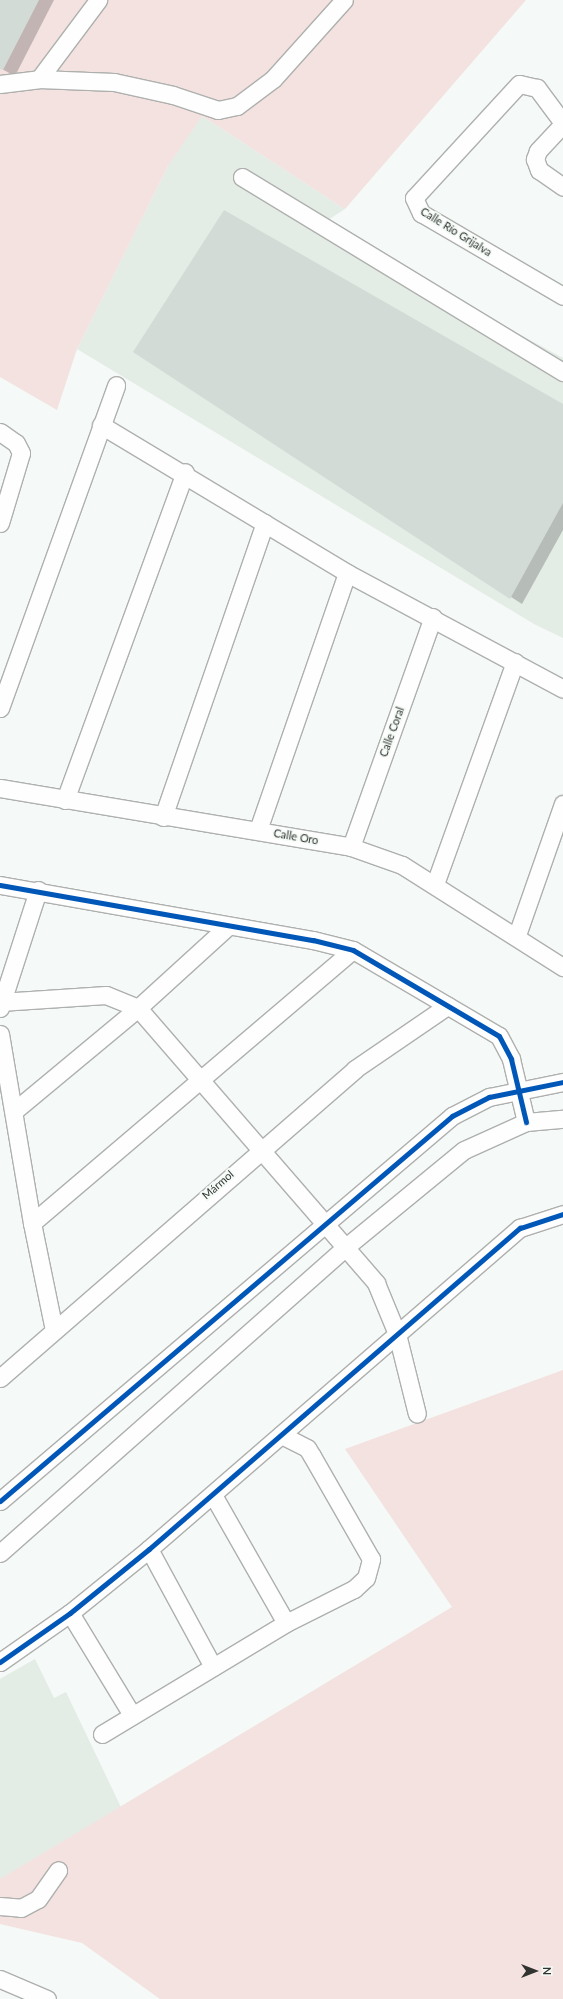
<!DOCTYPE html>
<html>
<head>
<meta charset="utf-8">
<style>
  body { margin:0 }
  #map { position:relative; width:563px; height:1999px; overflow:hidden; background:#f5f9f7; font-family:Lato,sans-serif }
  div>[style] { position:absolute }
  .built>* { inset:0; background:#e4ece6 }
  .green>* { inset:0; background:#f3e2df }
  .shadow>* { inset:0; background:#0003 }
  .building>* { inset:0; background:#d3dbd6 }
  .roads { filter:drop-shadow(1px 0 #aeb0ae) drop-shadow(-1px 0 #aeb0ae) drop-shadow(0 1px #aeb0ae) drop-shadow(0 -1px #aeb0ae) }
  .minor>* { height:17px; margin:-8.5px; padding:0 8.5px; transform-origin:8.5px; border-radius:8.5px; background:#fefefe }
  .cycleway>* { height:5px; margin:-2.5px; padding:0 2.5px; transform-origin:2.5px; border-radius:2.5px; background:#0057b8 }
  span { translate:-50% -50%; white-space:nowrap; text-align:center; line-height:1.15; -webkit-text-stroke:3.5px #f4faf6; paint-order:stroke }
  .street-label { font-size:11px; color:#313331 }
  .north { position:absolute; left:515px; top:1951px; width:40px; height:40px; -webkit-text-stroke:3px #f4faf6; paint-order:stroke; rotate:90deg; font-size:11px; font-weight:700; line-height:16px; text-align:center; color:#313331 }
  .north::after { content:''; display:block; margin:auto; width:14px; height:18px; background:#313331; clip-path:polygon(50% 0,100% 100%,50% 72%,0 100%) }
</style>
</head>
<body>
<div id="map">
  <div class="built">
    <div style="clip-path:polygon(0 0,202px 116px,345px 209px,320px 225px,563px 358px,563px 638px,534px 624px,77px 349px,168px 166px)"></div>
    <div style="clip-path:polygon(35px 1659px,54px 1698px,66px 1692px,160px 1889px,0 1924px,0 1679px)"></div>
  </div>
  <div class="green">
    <div style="clip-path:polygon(0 0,526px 0,345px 209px,202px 116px,168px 166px,77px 349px,57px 410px,0 377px)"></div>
    <div style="clip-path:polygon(563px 1370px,563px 1999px,160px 1999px,82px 1943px,0 1924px,0 1879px,452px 1607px,345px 1449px)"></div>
  </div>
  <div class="shadow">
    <div style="clip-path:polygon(0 0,54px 0,15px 76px,0 68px)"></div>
    <div style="clip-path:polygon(134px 352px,563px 406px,563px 530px,522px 604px)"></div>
  </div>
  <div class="building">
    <div style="clip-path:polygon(0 0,39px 0,3px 70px,0 69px)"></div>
    <div style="clip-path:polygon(224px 210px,563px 404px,563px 503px,510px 599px,133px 352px)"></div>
  </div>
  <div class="roads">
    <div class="minor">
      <div style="left:39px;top:79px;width:99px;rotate:-53.2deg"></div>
      <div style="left:0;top:84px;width:39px;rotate:-7deg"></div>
      <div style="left:39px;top:79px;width:75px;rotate:2.3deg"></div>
      <div style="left:114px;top:82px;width:60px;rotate:12.4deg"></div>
      <div style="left:173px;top:95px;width:47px;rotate:18.4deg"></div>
      <div style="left:218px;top:110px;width:19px;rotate:-12deg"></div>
      <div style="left:237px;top:106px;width:45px;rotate:-36.9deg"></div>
      <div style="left:273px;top:79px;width:106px;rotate:-48.1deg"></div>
      <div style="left:563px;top:123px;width:44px;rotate:-126.6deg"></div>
      <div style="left:537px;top:88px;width:18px;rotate:-167deg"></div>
      <div style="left:519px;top:84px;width:155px;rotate:132.6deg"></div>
      <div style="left:414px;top:198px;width:17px;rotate:65deg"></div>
      <div style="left:421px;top:213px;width:164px;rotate:30.3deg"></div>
      <div style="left:563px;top:124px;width:37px;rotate:133deg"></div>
      <div style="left:538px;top:151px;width:9px;rotate:111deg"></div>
      <div style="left:535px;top:159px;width:12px;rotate:70deg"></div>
      <div style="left:539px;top:170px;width:29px;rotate:35deg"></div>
      <div style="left:242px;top:177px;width:376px;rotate:31.3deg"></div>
      <div style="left:101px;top:425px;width:287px;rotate:31deg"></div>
      <div style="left:347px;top:573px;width:245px;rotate:28.2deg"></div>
      <div style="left:0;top:432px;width:19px;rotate:35deg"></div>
      <div style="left:16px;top:443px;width:11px;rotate:63deg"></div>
      <div style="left:21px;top:453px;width:73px;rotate:106.7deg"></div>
      <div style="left:0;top:708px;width:343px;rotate:-70.2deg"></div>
      <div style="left:0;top:788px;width:356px;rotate:9.5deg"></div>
      <div style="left:351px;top:847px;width:54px;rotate:19.4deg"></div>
      <div style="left:402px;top:865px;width:191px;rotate:32.4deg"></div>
      <div style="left:65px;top:800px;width:349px;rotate:-69.9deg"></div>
      <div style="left:163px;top:817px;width:311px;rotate:-70.9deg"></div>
      <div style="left:258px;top:830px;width:272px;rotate:-70.9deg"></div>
      <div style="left:351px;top:847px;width:244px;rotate:-70.4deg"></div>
      <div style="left:435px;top:884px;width:236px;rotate:-70.2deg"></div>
      <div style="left:0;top:885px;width:318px;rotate:10deg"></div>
      <div style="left:313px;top:940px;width:41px;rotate:14deg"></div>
      <div style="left:353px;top:950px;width:169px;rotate:30.5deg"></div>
      <div style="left:499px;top:1036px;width:26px;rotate:62deg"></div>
      <div style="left:511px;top:1059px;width:65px;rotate:76.6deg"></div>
      <div style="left:517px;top:935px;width:139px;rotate:-70.7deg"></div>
      <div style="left:0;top:1002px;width:106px;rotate:-3.8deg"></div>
      <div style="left:106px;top:995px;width:35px;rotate:22deg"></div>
      <div style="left:138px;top:1008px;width:364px;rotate:49.1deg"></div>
      <div style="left:376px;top:1283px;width:55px;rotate:67.6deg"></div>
      <div style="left:397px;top:1334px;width:82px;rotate:76deg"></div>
      <div style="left:0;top:1008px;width:124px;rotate:-72.1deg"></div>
      <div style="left:0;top:1034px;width:192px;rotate:80.4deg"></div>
      <div style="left:32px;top:1223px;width:109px;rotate:78.4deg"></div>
      <div style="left:14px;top:1111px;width:161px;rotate:-39.7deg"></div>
      <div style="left:138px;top:1008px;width:122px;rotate:-42.3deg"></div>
      <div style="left:32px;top:1223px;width:421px;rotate:-40.4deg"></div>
      <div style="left:0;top:1378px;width:471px;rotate:-41deg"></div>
      <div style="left:355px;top:1069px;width:112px;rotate:-34.4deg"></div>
      <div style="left:213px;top:1495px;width:147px;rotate:60.3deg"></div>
      <div style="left:0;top:1501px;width:594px;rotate:-40.42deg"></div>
      <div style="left:452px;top:1116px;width:42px;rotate:-27.2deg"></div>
      <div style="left:489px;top:1097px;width:76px;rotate:-11.5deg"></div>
      <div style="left:149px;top:1549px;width:134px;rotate:61.5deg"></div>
      <div style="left:0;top:1553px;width:463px;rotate:-41.5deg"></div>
      <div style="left:347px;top:1246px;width:151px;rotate:-39.4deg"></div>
      <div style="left:464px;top:1150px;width:68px;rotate:-24.3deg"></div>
      <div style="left:526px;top:1122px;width:37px;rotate:-5deg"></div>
      <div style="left:70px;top:1613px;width:119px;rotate:58.7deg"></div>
      <div style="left:0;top:1662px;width:85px;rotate:-35deg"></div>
      <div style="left:70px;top:1613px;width:102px;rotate:-39deg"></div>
      <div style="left:149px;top:1549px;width:491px;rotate:-40.9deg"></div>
      <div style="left:520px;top:1228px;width:45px;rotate:-18deg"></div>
      <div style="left:102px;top:1734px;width:215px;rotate:-31.1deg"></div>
      <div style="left:286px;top:1623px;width:76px;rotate:-26.6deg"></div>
      <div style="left:354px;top:1589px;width:16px;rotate:-43deg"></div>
      <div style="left:366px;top:1578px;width:20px;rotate:-75deg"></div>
      <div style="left:371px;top:1559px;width:119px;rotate:-119.8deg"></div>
      <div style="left:312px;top:1456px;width:9px;rotate:-122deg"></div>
      <div style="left:307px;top:1448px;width:29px;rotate:-153deg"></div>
      <div style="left:0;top:1906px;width:21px;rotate:5deg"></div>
      <div style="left:21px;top:1908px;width:19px;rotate:-28deg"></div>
      <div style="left:38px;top:1899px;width:35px;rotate:-55deg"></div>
      <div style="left:0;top:1979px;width:51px;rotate:23.1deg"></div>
    </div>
  </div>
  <div class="cycleway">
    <div style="left:0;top:885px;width:318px;rotate:10deg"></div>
    <div style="left:313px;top:940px;width:41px;rotate:14deg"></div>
    <div style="left:353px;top:950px;width:169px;rotate:30.5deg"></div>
    <div style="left:499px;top:1036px;width:26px;rotate:62deg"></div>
    <div style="left:511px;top:1059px;width:65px;rotate:76.6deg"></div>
    <div style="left:0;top:1501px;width:594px;rotate:-40.42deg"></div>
    <div style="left:452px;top:1116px;width:42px;rotate:-27.2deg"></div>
    <div style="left:489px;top:1097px;width:76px;rotate:-11.5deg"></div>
    <div style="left:0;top:1662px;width:85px;rotate:-35deg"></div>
    <div style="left:70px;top:1613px;width:102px;rotate:-39deg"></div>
    <div style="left:149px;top:1549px;width:491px;rotate:-40.9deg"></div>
    <div style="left:520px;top:1228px;width:45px;rotate:-18deg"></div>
  </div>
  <div class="street-label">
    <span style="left:456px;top:232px;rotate:32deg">Calle Río Grijalva</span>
    <span style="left:392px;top:732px;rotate:-70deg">Calle Coral</span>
    <span style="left:296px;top:837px;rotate:10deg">Calle Oro</span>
    <span style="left:218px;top:1185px;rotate:-41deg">Mármol</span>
  </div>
  <div class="north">N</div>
</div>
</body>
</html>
